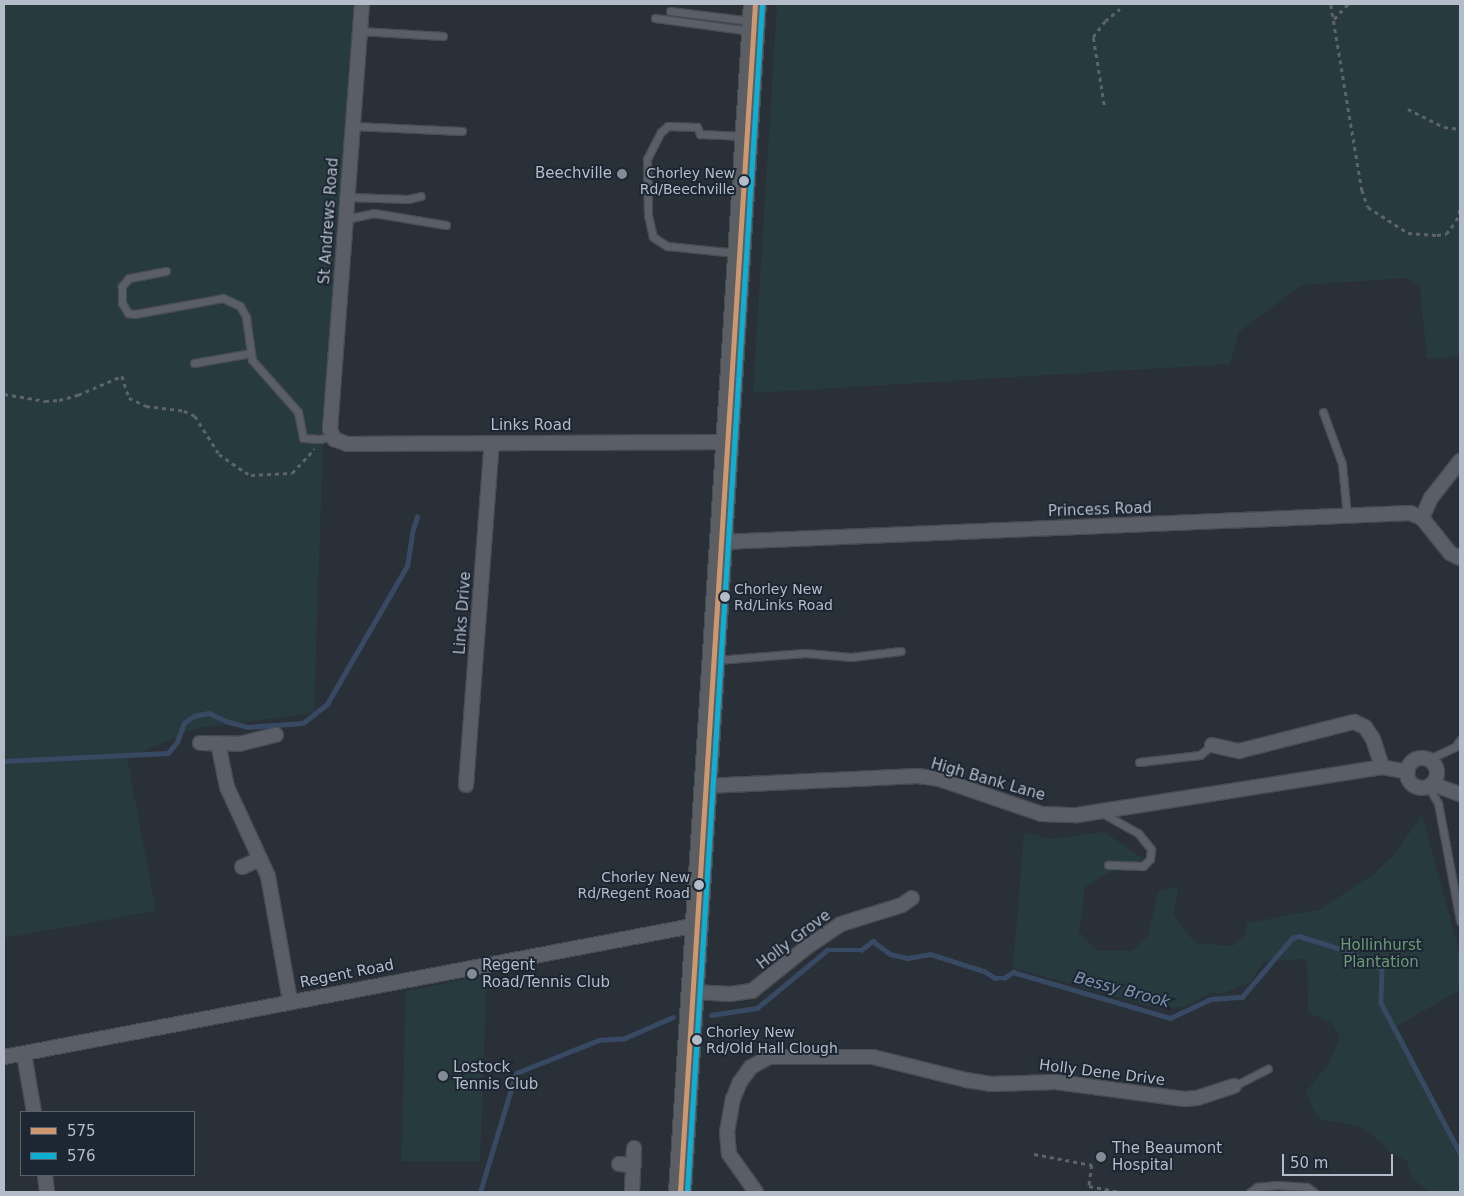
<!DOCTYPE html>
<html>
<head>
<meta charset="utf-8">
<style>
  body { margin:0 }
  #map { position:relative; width:1464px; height:1196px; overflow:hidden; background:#2a3038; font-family:"DejaVu Sans",sans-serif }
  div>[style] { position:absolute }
  .green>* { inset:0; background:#273a3e }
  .stream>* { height:4.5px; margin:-2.25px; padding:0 2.25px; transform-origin:2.25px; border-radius:2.25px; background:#384963 }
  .path>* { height:2.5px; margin-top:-1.25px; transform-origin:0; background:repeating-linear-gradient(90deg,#5d636a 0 4px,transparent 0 8px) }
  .roads { filter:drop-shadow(1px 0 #484c53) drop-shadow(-1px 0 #484c53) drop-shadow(0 1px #484c53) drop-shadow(0 -1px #484c53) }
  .service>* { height:7px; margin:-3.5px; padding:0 3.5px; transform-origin:3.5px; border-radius:3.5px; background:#5a5e66 }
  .minor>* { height:14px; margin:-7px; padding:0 7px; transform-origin:7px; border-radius:7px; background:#5a5e66 }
  .minor>.ring { margin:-7px; padding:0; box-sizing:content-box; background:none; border:14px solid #5a5e66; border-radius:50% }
  .trunk>* { height:22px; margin:-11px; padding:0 11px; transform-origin:11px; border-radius:11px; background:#5b5f64 }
  .bus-1>* { height:5px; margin:-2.5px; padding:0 2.5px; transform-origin:2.5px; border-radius:2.5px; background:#cd976f }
  .bus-2>* { height:5px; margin:-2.5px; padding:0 2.5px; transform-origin:2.5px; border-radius:2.5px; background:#0dafd3 }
  .dots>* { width:14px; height:14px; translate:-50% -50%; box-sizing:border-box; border:2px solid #1d2633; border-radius:50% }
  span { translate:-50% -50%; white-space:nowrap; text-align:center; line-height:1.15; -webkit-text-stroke:4px #1d2633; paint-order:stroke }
  .bus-label { font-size:14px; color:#b4bcc9 }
  .right { translate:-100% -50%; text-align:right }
  .left { translate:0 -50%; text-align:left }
  .poi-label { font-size:15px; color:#b4bcc9 }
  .street-label { font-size:15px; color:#b4bcc9 }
  .park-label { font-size:15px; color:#6b9a76 }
  .water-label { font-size:16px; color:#7c92b1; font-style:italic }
  .frame { position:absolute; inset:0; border:5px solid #b4bcc9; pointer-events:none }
  .legend { position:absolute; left:20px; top:1111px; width:175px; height:65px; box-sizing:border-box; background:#1d2633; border:1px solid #59626f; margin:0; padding:6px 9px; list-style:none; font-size:15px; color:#b4bcc9 }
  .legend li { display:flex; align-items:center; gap:10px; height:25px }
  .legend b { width:25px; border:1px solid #59626f }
  .scale { position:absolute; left:1282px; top:1154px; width:111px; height:22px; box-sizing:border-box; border:2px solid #b4bcc9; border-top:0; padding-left:6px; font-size:15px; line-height:18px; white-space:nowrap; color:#b4bcc9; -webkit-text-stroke:4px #1d2633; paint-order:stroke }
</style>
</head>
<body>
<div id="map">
  <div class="green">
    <div style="clip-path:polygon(4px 4px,354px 4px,323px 442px,314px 713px,197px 728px,127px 758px,156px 911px,4px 938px)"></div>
    <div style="clip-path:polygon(777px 4px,1460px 4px,1460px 356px,1427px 359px,1420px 287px,1408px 278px,1302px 285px,1239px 332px,1230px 364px,753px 393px)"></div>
    <div style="clip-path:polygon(1422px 815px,1460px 954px,1460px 990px,1397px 1026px,1460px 1149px,1460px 1192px,1429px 1192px,1413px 1179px,1407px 1161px,1389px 1151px,1380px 1141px,1359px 1126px,1322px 1120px,1313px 1110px,1306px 1092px,1330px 1062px,1340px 1036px,1331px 1022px,1308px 1013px,1307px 962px,1304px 959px,1263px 962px,1250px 983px,1223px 993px,1210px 993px,1184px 1007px,1157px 1008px,1013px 968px,1024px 832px,1051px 839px,1104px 832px,1144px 859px,1106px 874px,1085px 887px,1079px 932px,1096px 950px,1132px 951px,1148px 936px,1158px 891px,1178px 886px,1174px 915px,1195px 943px,1233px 946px,1246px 934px,1247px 923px,1319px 910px,1375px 873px,1394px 855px)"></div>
    <div style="clip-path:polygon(487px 975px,480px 1161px,401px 1161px,406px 991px)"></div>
  </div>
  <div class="stream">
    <div style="left:4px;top:761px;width:164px;rotate:-2.8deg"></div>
    <div style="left:168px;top:753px;width:14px;rotate:-51deg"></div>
    <div style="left:177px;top:742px;width:20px;rotate:-70deg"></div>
    <div style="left:184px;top:723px;width:12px;rotate:-35deg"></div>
    <div style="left:194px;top:716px;width:15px;rotate:-11deg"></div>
    <div style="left:209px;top:713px;width:19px;rotate:25deg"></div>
    <div style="left:226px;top:721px;width:23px;rotate:15deg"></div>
    <div style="left:248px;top:727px;width:55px;rotate:-4.2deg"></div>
    <div style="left:303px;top:723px;width:31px;rotate:-38deg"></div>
    <div style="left:327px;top:704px;width:160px;rotate:-59.9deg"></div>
    <div style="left:407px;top:566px;width:33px;rotate:-81deg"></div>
    <div style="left:412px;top:533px;width:17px;rotate:-73deg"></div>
    <div style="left:711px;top:1015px;width:47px;rotate:-8.7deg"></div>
    <div style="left:757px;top:1008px;width:91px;rotate:-39.6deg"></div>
    <div style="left:827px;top:950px;width:34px"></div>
    <div style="left:861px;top:950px;width:15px;rotate:-37deg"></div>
    <div style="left:873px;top:941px;width:21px;rotate:37deg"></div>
    <div style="left:890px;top:954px;width:18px;rotate:13deg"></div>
    <div style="left:908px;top:958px;width:22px;rotate:-10deg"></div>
    <div style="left:930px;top:954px;width:57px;rotate:17.5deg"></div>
    <div style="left:984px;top:971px;width:13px;rotate:32deg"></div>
    <div style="left:995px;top:978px;width:9px"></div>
    <div style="left:1004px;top:978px;width:11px;rotate:-34deg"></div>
    <div style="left:1013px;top:972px;width:164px;rotate:16.3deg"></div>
    <div style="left:1170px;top:1018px;width:45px;rotate:-24.9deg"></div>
    <div style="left:1211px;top:999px;width:31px;rotate:-4deg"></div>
    <div style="left:1242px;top:997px;width:77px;rotate:-49.7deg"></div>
    <div style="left:1292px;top:938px;width:7px;rotate:-16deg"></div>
    <div style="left:1299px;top:936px;width:47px;rotate:17.3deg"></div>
    <div style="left:1344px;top:950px;width:42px;rotate:26.6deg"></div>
    <div style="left:1382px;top:969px;width:34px;rotate:92deg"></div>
    <div style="left:1381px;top:1003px;width:170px;rotate:62.2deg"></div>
    <div style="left:480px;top:1192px;width:124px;rotate:-73.2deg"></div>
    <div style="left:516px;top:1073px;width:89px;rotate:-21.7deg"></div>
    <div style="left:599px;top:1040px;width:26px;rotate:-4deg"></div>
    <div style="left:625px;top:1038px;width:52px;rotate:-23.6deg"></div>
  </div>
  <div class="path">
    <div style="left:1331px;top:5px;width:188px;rotate:80.5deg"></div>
    <div style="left:1362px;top:190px;width:18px;rotate:71deg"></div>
    <div style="left:1368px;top:207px;width:48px;rotate:33deg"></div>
    <div style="left:1408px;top:233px;width:29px;rotate:4deg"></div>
    <div style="left:1437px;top:235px;width:9px;rotate:-6deg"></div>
    <div style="left:1446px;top:234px;width:16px;rotate:-52deg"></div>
    <div style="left:1456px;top:221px;width:13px;rotate:-72deg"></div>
    <div style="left:1334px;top:19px;width:21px;rotate:-47deg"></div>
    <div style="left:1104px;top:105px;width:69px;rotate:-99.2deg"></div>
    <div style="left:1093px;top:37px;width:20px;rotate:-53deg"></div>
    <div style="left:1105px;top:21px;width:19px;rotate:-39deg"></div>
    <div style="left:1408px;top:109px;width:40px;rotate:26.6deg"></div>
    <div style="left:1444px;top:127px;width:16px;rotate:7deg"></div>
    <div style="left:4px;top:394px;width:42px;rotate:9.7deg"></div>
    <div style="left:45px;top:401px;width:14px;rotate:-4deg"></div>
    <div style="left:59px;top:400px;width:20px;rotate:-15deg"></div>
    <div style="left:78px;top:395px;width:48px;rotate:-23.4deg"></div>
    <div style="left:122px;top:376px;width:23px;rotate:72deg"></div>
    <div style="left:129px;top:398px;width:19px;rotate:25deg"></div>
    <div style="left:146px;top:406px;width:38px;rotate:7deg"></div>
    <div style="left:184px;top:411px;width:12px;rotate:24deg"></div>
    <div style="left:195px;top:416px;width:45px;rotate:57.7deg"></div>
    <div style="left:219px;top:454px;width:32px;rotate:35deg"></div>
    <div style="left:245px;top:472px;width:7px;rotate:27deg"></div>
    <div style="left:251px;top:475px;width:41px;rotate:-2.8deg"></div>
    <div style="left:292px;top:473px;width:33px;rotate:-47deg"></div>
    <div style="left:1034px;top:1154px;width:59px;rotate:10.7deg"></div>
    <div style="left:1092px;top:1165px;width:21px;rotate:98deg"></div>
    <div style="left:1089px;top:1186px;width:31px;rotate:11deg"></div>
  </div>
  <div class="roads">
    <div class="service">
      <div style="left:670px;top:11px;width:82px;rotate:7deg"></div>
      <div style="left:655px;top:18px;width:97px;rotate:7.7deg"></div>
      <div style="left:360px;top:31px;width:83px;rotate:3.4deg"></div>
      <div style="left:353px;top:126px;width:109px;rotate:2.6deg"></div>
      <div style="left:347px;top:197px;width:61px;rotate:1.9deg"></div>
      <div style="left:408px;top:199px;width:13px;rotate:-13deg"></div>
      <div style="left:346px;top:219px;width:29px;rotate:-12deg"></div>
      <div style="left:374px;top:213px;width:73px;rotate:9.5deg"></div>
      <div style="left:736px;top:253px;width:69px;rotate:-174.2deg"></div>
      <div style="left:667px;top:246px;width:17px;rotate:-147deg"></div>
      <div style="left:653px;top:237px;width:22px;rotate:-103deg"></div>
      <div style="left:648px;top:216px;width:57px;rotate:-91deg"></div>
      <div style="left:647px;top:159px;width:30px;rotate:-63deg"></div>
      <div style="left:661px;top:132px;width:9px;rotate:-41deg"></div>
      <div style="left:668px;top:126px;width:29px;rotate:2deg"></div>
      <div style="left:697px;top:127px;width:8px;rotate:67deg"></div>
      <div style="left:700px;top:134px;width:44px;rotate:2.6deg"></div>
      <div style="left:166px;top:271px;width:38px;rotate:169deg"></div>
      <div style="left:129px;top:278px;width:11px;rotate:131deg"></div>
      <div style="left:122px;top:286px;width:17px;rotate:90deg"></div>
      <div style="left:122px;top:303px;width:12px;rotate:59deg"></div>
      <div style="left:128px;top:313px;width:7px;rotate:8deg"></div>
      <div style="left:135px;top:314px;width:89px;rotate:-10.3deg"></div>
      <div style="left:223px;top:298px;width:19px;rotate:25deg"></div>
      <div style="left:240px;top:306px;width:13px;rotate:61deg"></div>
      <div style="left:246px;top:317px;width:43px;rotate:82.1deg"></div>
      <div style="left:252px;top:360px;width:69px;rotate:48.5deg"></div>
      <div style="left:298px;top:412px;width:26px;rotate:79deg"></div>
      <div style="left:303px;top:438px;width:17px;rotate:3deg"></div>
      <div style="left:320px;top:439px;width:13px;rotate:-13deg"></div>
      <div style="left:194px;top:363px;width:58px;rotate:-10deg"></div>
      <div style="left:1323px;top:412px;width:55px;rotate:69.9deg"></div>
      <div style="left:1342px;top:464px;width:52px;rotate:84.5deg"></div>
      <div style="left:717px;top:660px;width:88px;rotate:-4.5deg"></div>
      <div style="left:805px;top:653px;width:46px;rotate:5deg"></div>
      <div style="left:851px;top:657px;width:50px;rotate:-6.8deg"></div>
      <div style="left:1429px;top:759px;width:29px;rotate:-25deg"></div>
      <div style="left:1455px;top:747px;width:9px;rotate:-54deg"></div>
      <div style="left:1139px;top:762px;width:61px;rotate:-6.5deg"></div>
      <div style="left:1200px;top:755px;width:16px;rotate:-40deg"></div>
      <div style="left:1428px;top:786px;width:20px;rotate:60deg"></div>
      <div style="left:1438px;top:803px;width:120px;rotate:79.4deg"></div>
      <div style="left:1102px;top:813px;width:41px;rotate:29.1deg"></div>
      <div style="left:1138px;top:833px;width:21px;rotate:51deg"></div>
      <div style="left:1151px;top:849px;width:10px;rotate:96deg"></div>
      <div style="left:1150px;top:859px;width:10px;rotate:135deg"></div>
      <div style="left:1143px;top:866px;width:35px;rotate:-178deg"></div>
      <div style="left:1234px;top:1086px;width:38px;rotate:-27deg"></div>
      <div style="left:1250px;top:1192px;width:9px;rotate:-36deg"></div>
      <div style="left:1257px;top:1187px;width:20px;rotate:-6deg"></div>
      <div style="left:1277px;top:1185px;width:30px;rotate:4deg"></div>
      <div style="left:1307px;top:1187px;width:9px;rotate:36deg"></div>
    </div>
    <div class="minor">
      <div style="left:362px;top:4px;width:426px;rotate:94.3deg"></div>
      <div style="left:330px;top:429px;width:11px;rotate:68deg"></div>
      <div style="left:334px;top:439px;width:14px;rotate:21deg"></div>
      <div style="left:347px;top:444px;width:381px;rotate:-0.3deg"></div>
      <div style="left:1422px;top:518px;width:22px;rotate:-66deg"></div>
      <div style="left:1431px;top:498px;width:47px;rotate:-51.9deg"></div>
      <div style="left:722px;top:542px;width:689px;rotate:-2.41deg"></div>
      <div style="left:1410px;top:513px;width:13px;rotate:23deg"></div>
      <div style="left:1422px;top:518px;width:45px;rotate:51.3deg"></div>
      <div style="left:1450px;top:553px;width:11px;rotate:27deg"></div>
      <div style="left:200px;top:743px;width:39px;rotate:1deg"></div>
      <div style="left:239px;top:744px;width:38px;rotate:-14deg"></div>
      <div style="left:218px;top:743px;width:45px;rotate:78.4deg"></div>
      <div style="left:227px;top:787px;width:98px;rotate:65.3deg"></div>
      <div style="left:268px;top:876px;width:127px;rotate:80deg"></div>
      <div style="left:1212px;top:745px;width:28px;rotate:13deg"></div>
      <div style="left:1239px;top:751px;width:119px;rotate:-14.2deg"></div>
      <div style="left:1354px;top:722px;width:12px;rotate:24deg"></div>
      <div style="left:1365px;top:727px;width:14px;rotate:56deg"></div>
      <div style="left:1373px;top:739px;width:29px;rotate:72deg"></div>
      <div class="ring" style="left:1407px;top:758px;width:16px;height:16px"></div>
      <div style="left:1432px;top:784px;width:30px;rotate:20deg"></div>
      <div style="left:466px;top:785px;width:343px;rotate:-85.7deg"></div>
      <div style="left:706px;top:786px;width:212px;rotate:-2.7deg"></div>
      <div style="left:918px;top:776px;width:21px;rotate:8deg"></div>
      <div style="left:939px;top:779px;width:108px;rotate:18.9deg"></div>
      <div style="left:1041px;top:814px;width:36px;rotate:2deg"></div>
      <div style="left:1077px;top:815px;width:309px;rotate:-8.9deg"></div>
      <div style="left:1382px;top:767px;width:26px;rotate:11deg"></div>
      <div style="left:242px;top:867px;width:20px;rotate:-24deg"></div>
      <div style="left:693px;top:992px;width:37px;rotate:3deg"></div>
      <div style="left:730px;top:994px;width:22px;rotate:-8deg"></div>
      <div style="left:752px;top:991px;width:70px;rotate:-38.7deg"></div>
      <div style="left:807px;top:947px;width:41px;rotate:-34.1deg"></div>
      <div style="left:841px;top:924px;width:64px;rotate:-17.3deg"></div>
      <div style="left:902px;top:905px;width:12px;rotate:-35deg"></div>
      <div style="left:24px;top:1054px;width:59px;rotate:80.2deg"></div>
      <div style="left:4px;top:1057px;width:705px;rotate:-10.78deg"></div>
      <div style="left:619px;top:1164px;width:15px;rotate:4deg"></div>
      <div style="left:45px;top:1175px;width:17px;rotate:83deg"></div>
      <div style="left:632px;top:1192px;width:44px;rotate:-87.4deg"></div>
      <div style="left:756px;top:1192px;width:47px;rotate:-125.4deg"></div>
      <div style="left:729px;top:1154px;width:22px;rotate:-95deg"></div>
      <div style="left:727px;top:1132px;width:34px;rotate:-80deg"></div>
      <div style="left:733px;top:1099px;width:18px;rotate:-68deg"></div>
      <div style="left:740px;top:1082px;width:19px;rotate:-54deg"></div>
      <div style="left:751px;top:1067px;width:21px;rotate:-29deg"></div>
      <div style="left:769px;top:1057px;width:104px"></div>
      <div style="left:873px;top:1057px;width:96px;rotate:13.9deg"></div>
      <div style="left:966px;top:1080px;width:25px;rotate:9deg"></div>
      <div style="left:991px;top:1084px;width:65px;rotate:-1.8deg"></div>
      <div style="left:1056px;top:1082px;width:129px;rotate:7.6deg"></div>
      <div style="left:1184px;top:1099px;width:13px;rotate:-4deg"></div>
      <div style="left:1197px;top:1098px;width:39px;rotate:-18deg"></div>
    </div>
    <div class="trunk">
      <div style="left:680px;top:1192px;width:1190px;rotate:-86.39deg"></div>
    </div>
  </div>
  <div class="bus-1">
    <div style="left:680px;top:1192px;width:1190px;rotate:-86.39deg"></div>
  </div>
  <div class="bus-2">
    <div style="left:687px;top:1192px;width:1190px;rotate:-86.39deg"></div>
  </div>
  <div class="dots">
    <div style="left:622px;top:174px;background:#848b96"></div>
    <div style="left:744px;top:181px;background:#b4bcc9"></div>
    <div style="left:725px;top:597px;background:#b4bcc9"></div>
    <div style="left:699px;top:885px;background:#b4bcc9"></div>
    <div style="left:472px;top:974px;background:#848b96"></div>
    <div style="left:697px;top:1040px;background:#b4bcc9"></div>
    <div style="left:443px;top:1076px;background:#848b96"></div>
    <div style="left:1101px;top:1157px;background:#848b96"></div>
  </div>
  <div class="bus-label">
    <span class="right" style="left:735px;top:181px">Chorley New<br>Rd/Beechville</span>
    <span class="left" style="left:734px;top:597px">Chorley New<br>Rd/Links Road</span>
    <span class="right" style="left:690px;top:885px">Chorley New<br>Rd/Regent Road</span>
    <span class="left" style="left:706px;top:1040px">Chorley New<br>Rd/Old Hall Clough</span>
  </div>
  <div class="poi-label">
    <span class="right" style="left:612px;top:174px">Beechville</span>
    <span class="left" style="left:482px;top:974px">Regent<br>Road/Tennis Club</span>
    <span class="left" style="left:453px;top:1076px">Lostock<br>Tennis Club</span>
    <span class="left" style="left:1112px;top:1157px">The Beaumont<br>Hospital</span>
  </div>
  <div class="street-label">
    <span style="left:329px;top:221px;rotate:-86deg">St Andrews Road</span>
    <span style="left:531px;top:426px">Links Road</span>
    <span style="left:1100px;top:510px;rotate:-2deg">Princess Road</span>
    <span style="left:463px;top:613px;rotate:-86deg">Links Drive</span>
    <span style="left:988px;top:780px;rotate:16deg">High Bank Lane</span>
    <span style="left:794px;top:940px;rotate:-37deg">Holly Grove</span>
    <span style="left:347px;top:974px;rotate:-11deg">Regent Road</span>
    <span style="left:1102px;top:1073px;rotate:7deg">Holly Dene Drive</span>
  </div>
  <div class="park-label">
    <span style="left:1381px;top:954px">Hollinhurst<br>Plantation</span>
  </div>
  <div class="water-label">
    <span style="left:1122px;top:990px;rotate:15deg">Bessy Brook</span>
  </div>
  <div class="frame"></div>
  <ul class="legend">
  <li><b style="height:6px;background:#cd976f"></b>575</li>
  <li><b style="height:6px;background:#0dafd3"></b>576</li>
  </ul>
  <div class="scale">50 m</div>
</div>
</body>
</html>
